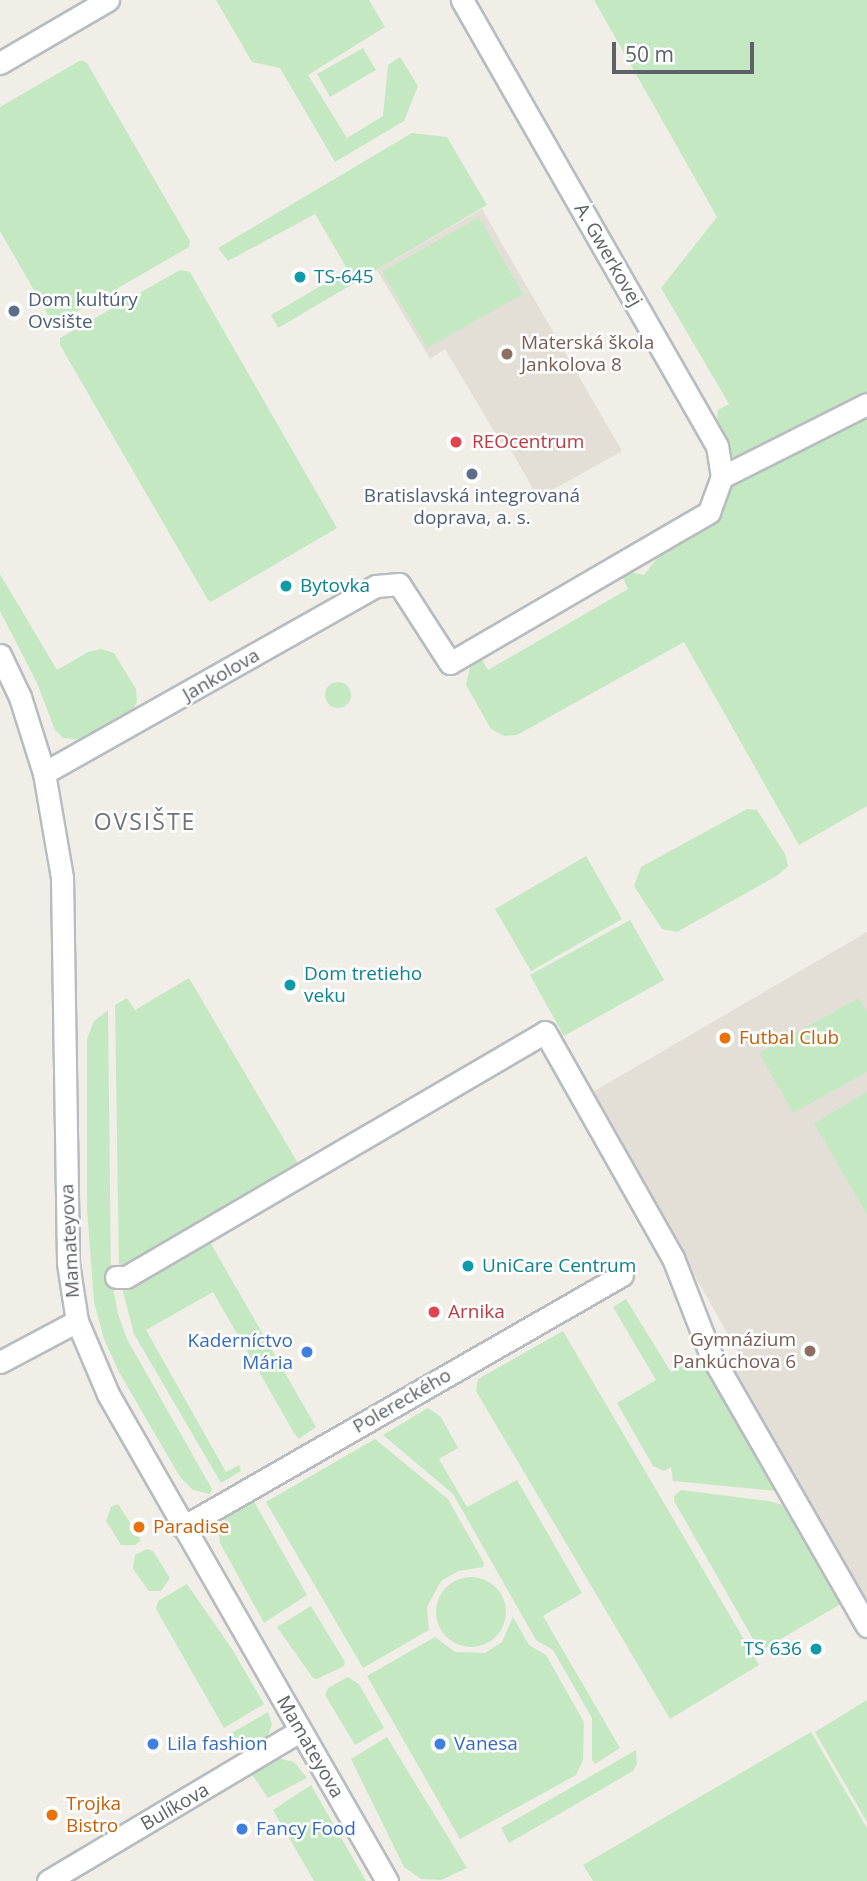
<!DOCTYPE html>
<html>
<head>
<meta charset="utf-8">
<style>
  body { margin:0 }
  #map { position:relative; width:867px; height:1881px; overflow:hidden; background:#f0eee6; font-family:"Open Sans",sans-serif }
  div>[style] { position:absolute }
  .education>* { inset:0; background:#e3dfd7 }
  .green>* { inset:0; background:#c4e9c2 }
  .round { border-radius:50% }
  .roads { filter:drop-shadow(2px 0 #b8bcc0) drop-shadow(-2px 0 #b8bcc0) drop-shadow(0 2px #b8bcc0) drop-shadow(0 -2px #b8bcc0) }
  .minor>* { height:21px; margin:-10.5px; padding:0 10.5px; transform-origin:10.5px; border-radius:10.5px; background:#fff }
  .dots>* { width:19px; height:19px; translate:-50% -50%; box-sizing:border-box; border:4px solid #fff; border-radius:50% }
  span { translate:-50% -50%; white-space:nowrap; text-align:center; line-height:1.15; -webkit-text-stroke:5px #fff; paint-order:stroke }
  .street-label { font-size:19px; color:#5d6267 }
  .culture-label { font-size:19px; color:#0d838f }
  .left { translate:0 -50%; text-align:left }
  .right { translate:-100% -50%; text-align:right }
  .service-label { font-size:19px; color:#4e5e75 }
  .education-label { font-size:19px; color:#785e54 }
  .health-label { font-size:19px; color:#be3a42 }
  .food-label { font-size:19px; color:#c56008 }
  .shop-label { font-size:19px; color:#366cbe }
  .quarter-label { font-size:23px; color:#6e7479; letter-spacing:2px }
  .scale { position:absolute; left:612px; top:42px; width:142px; height:32px; box-sizing:border-box; border:4px solid #5d6267; border-top:0; padding-left:9px; font-size:21px; line-height:24px; white-space:nowrap; color:#5d6267; -webkit-text-stroke:5px #fff; paint-order:stroke }
</style>
</head>
<body>
<div id="map">
  <div class="education">
    <div style="clip-path:polygon(482px 209px,622px 451px,538px 498px,506px 441px,501px 443px,445px 349px,430px 359px,377px 270px)"></div>
    <div style="clip-path:polygon(867px 932px,867px 1611px,728px 1375px,742px 1359px,591px 1093px)"></div>
  </div>
  <div class="green">
    <div style="clip-path:polygon(216px 0,369px 0,385px 27px,308px 75px,347px 138px,383px 116px,388px 65px,400px 57px,418px 86px,404px 121px,335px 162px,280px 68px,252px 62px)"></div>
    <div style="clip-path:polygon(594px 0,867px 0,867px 806px,799px 845px,684px 642px,517px 735px,504px 736px,491px 729px,466px 685px,471px 663px,481px 658px,488px 670px,628px 589px,622px 576px,630px 572px,644px 575px,707px 494px,718px 410px,729px 404px,661px 288px,717px 217px)"></div>
    <div style="clip-path:polygon(363px 48px,376px 70px,330px 97px,317px 74px)"></div>
    <div style="clip-path:polygon(81px 60px,87px 63px,190px 241px,189px 247px,54px 325px,0 231px,0 107px)"></div>
    <div style="clip-path:polygon(412px 133px,447px 137px,487px 205px,278px 328px,271px 315px,348px 270px,315px 214px,228px 261px,218px 248px)"></div>
    <div style="clip-path:polygon(479px 217px,523px 294px,427px 348px,382px 272px)"></div>
    <div style="clip-path:polygon(180px 270px,190px 272px,337px 528px,211px 602px,208px 600px,60px 345px,60px 338px)"></div>
    <div style="clip-path:polygon(0 574px,57px 670px,88px 652px,101px 649px,114px 653px,136px 689px,137px 702px,131px 712px,84px 740px,63px 738px,55px 730px,37px 683px,0 611px)"></div>
    <div class="round" style="left:325px;top:682px;width:26px;height:26px"></div>
    <div style="clip-path:polygon(747px 809px,757px 810px,785px 854px,788px 866px,778px 875px,677px 932px,662px 929px,634px 886px,641px 867px)"></div>
    <div style="clip-path:polygon(586px 856px,622px 919px,531px 971px,495px 909px)"></div>
    <div style="clip-path:polygon(630px 920px,664px 980px,564px 1036px,530px 975px)"></div>
    <div style="clip-path:polygon(189px 978px,299px 1165px,119px 1273px,115px 1005px,127px 998px,135px 1010px)"></div>
    <div style="clip-path:polygon(859px 998px,867px 1012px,867px 1072px,793px 1113px,759px 1053px)"></div>
    <div style="clip-path:polygon(108px 1010px,111px 1277px,118px 1314px,127px 1339px,212px 1489px,210px 1494px,193px 1490px,180px 1477px,119px 1372px,104px 1339px,94px 1302px,87px 1209px,87px 1039px,94px 1021px)"></div>
    <div style="clip-path:polygon(867px 1092px,867px 1215px,814px 1123px)"></div>
    <div style="clip-path:polygon(203px 1240px,210px 1242px,316px 1427px,299px 1439px,294px 1433px,213px 1292px,146px 1330px,226px 1472px,239px 1465px,241px 1471px,221px 1483px,134px 1334px,122px 1288px)"></div>
    <div style="clip-path:polygon(626px 1299px,671px 1372px,701px 1356px,779px 1487px,777px 1491px,673px 1481px,671px 1467px,664px 1471px,653px 1466px,617px 1403px,656px 1380px,613px 1307px)"></div>
    <div style="clip-path:polygon(563px 1331px,759px 1665px,670px 1719px,476px 1391px,478px 1379px)"></div>
    <div style="clip-path:polygon(428px 1408px,441px 1417px,458px 1448px,439px 1459px,467px 1507px,517px 1480px,582px 1593px,543px 1616px,620px 1748px,595px 1764px,592px 1760px,592px 1718px,553px 1650px,536px 1640px,453px 1494px,383px 1435px)"></div>
    <div style="clip-path:polygon(375px 1439px,448px 1499px,484px 1563px,483px 1567px,458px 1571px,441px 1581px,427px 1607px,429px 1630px,363px 1668px,266px 1502px)"></div>
    <div style="clip-path:polygon(681px 1490px,769px 1501px,790px 1507px,806px 1533px,809px 1550px,841px 1604px,760px 1651px,674px 1501px,674px 1496px)"></div>
    <div style="clip-path:polygon(252px 1498px,307px 1595px,264px 1623px,220px 1543px,219px 1533px,226px 1515px)"></div>
    <div style="clip-path:polygon(118px 1504px,141px 1540px,135px 1545px,121px 1545px,106px 1521px,111px 1507px)"></div>
    <div style="clip-path:polygon(147px 1549px,153px 1551px,170px 1578px,161px 1591px,149px 1591px,133px 1569px,135px 1555px)"></div>
    <div class="round" style="left:436px;top:1577px;width:70px;height:70px"></div>
    <div style="clip-path:polygon(187px 1584px,232px 1649px,264px 1704px,224px 1728px,156px 1609px,158px 1601px)"></div>
    <div style="clip-path:polygon(311px 1606px,345px 1662px,344px 1666px,317px 1679px,313px 1678px,277px 1627px)"></div>
    <div style="clip-path:polygon(513px 1617px,529px 1645px,546px 1655px,584px 1722px,583px 1760px,576px 1775px,460px 1839px,367px 1676px,435px 1637px,455px 1652px,485px 1653px,502px 1642px)"></div>
    <div style="clip-path:polygon(348px 1677px,359px 1684px,384px 1728px,355px 1745px,325px 1695px,328px 1688px)"></div>
    <div style="clip-path:polygon(867px 1700px,867px 1822px,815px 1732px)"></div>
    <div style="clip-path:polygon(268px 1712px,272px 1725px,267px 1738px,240px 1756px,228px 1735px)"></div>
    <div style="clip-path:polygon(811px 1732px,867px 1828px,867px 1881px,593px 1881px,583px 1865px)"></div>
    <div style="clip-path:polygon(387px 1737px,467px 1868px,441px 1880px,421px 1879px,404px 1867px,351px 1759px)"></div>
    <div style="clip-path:polygon(636px 1750px,637px 1764px,633px 1771px,509px 1843px,501px 1828px)"></div>
    <div style="clip-path:polygon(277px 1758px,294px 1762px,307px 1778px,268px 1798px,251px 1773px)"></div>
    <div style="clip-path:polygon(311px 1785px,366px 1881px,314px 1881px,273px 1810px)"></div>
  </div>
  <div class="roads">
    <div class="minor">
      <div style="left:0;top:63px;width:125px;rotate:-30.3deg"></div>
      <div style="left:722px;top:477px;width:162px;rotate:-26.7deg"></div>
      <div style="left:0;top:655px;width:47px;rotate:64.5deg"></div>
      <div style="left:20px;top:697px;width:80px;rotate:72.5deg"></div>
      <div style="left:44px;top:773px;width:106px;rotate:80.2deg"></div>
      <div style="left:62px;top:877px;width:386px;rotate:89.1deg"></div>
      <div style="left:68px;top:1263px;width:59px;rotate:81.2deg"></div>
      <div style="left:77px;top:1321px;width:79px;rotate:67deg"></div>
      <div style="left:108px;top:1394px;width:561px;rotate:60.19deg"></div>
      <div style="left:44px;top:773px;width:381px;rotate:-29.4deg"></div>
      <div style="left:376px;top:586px;width:23px;rotate:-5deg"></div>
      <div style="left:399px;top:584px;width:94px;rotate:57.2deg"></div>
      <div style="left:450px;top:663px;width:300px;rotate:-30.2deg"></div>
      <div style="left:709px;top:512px;width:37px;rotate:-70deg"></div>
      <div style="left:722px;top:477px;width:31px;rotate:-99deg"></div>
      <div style="left:717px;top:446px;width:514px;rotate:-119.76deg"></div>
      <div style="left:116px;top:1277px;width:10px"></div>
      <div style="left:126px;top:1277px;width:485px;rotate:-30.3deg"></div>
      <div style="left:545px;top:1032px;width:260px;rotate:60.5deg"></div>
      <div style="left:673px;top:1258px;width:102px;rotate:68.7deg"></div>
      <div style="left:710px;top:1353px;width:315px;rotate:60.1deg"></div>
      <div style="left:0;top:1362px;width:87px;rotate:-28deg"></div>
      <div style="left:183px;top:1527px;width:506px;rotate:-29.86deg"></div>
      <div style="left:48px;top:1881px;width:293px;rotate:-30.8deg"></div>
    </div>
  </div>
  <div class="dots">
    <div style="left:300px;top:277px;background:#0f9aa8"></div>
    <div style="left:14px;top:311px;background:#5c6f8a"></div>
    <div style="left:507px;top:354px;background:#8d6e63"></div>
    <div style="left:456px;top:442px;background:#e0444e"></div>
    <div style="left:472px;top:474px;background:#5c6f8a"></div>
    <div style="left:286px;top:586px;background:#0f9aa8"></div>
    <div style="left:290px;top:985px;background:#0f9aa8"></div>
    <div style="left:725px;top:1038px;background:#e8710a"></div>
    <div style="left:468px;top:1266px;background:#0f9aa8"></div>
    <div style="left:434px;top:1312px;background:#e0444e"></div>
    <div style="left:810px;top:1351px;background:#8d6e63"></div>
    <div style="left:307px;top:1352px;background:#3f7fe0"></div>
    <div style="left:139px;top:1527px;background:#e8710a"></div>
    <div style="left:816px;top:1649px;background:#0f9aa8"></div>
    <div style="left:153px;top:1744px;background:#3f7fe0"></div>
    <div style="left:440px;top:1744px;background:#3f7fe0"></div>
    <div style="left:52px;top:1815px;background:#e8710a"></div>
    <div style="left:242px;top:1829px;background:#3f7fe0"></div>
  </div>
  <div class="street-label">
    <span style="left:608px;top:255px;rotate:60deg">A. Gwerkovej</span>
    <span style="left:221px;top:675px;rotate:-30deg">Jankolova</span>
    <span style="left:70px;top:1241px;rotate:-93deg">Mamateyova</span>
    <span style="left:402px;top:1401px;rotate:-30deg">Polereckého</span>
    <span style="left:310px;top:1747px;rotate:60deg">Mamateyova</span>
    <span style="left:175px;top:1807px;rotate:-30deg">Bulíkova</span>
  </div>
  <div class="culture-label">
    <span class="left" style="left:314px;top:277px">TS-645</span>
    <span class="left" style="left:300px;top:586px">Bytovka</span>
    <span class="left" style="left:304px;top:985px">Dom tretieho<br>veku</span>
    <span class="left" style="left:482px;top:1266px">UniCare Centrum</span>
    <span class="right" style="left:802px;top:1649px">TS 636</span>
  </div>
  <div class="service-label">
    <span class="left" style="left:28px;top:311px">Dom kultúry<br>Ovsište</span>
    <span style="left:472px;top:507px">Bratislavská integrovaná<br>doprava, a. s.</span>
  </div>
  <div class="education-label">
    <span class="left" style="left:521px;top:354px">Materská škola<br>Jankolova 8</span>
    <span class="right" style="left:796px;top:1351px">Gymnázium<br>Pankúchova 6</span>
  </div>
  <div class="health-label">
    <span class="left" style="left:472px;top:442px">REOcentrum</span>
    <span class="left" style="left:448px;top:1312px">Arnika</span>
  </div>
  <div class="food-label">
    <span class="left" style="left:739px;top:1038px">Futbal Club</span>
    <span class="left" style="left:153px;top:1527px">Paradise</span>
    <span class="left" style="left:66px;top:1815px">Trojka<br>Bistro</span>
  </div>
  <div class="shop-label">
    <span class="right" style="left:293px;top:1352px">Kaderníctvo<br>Mária</span>
    <span class="left" style="left:167px;top:1744px">Lila fashion</span>
    <span class="left" style="left:454px;top:1744px">Vanesa</span>
    <span class="left" style="left:256px;top:1829px">Fancy Food</span>
  </div>
  <div class="quarter-label">
    <span style="left:145px;top:821px">OVSIŠTE</span>
  </div>
  <div class="scale">50 m</div>
</div>
</body>
</html>
